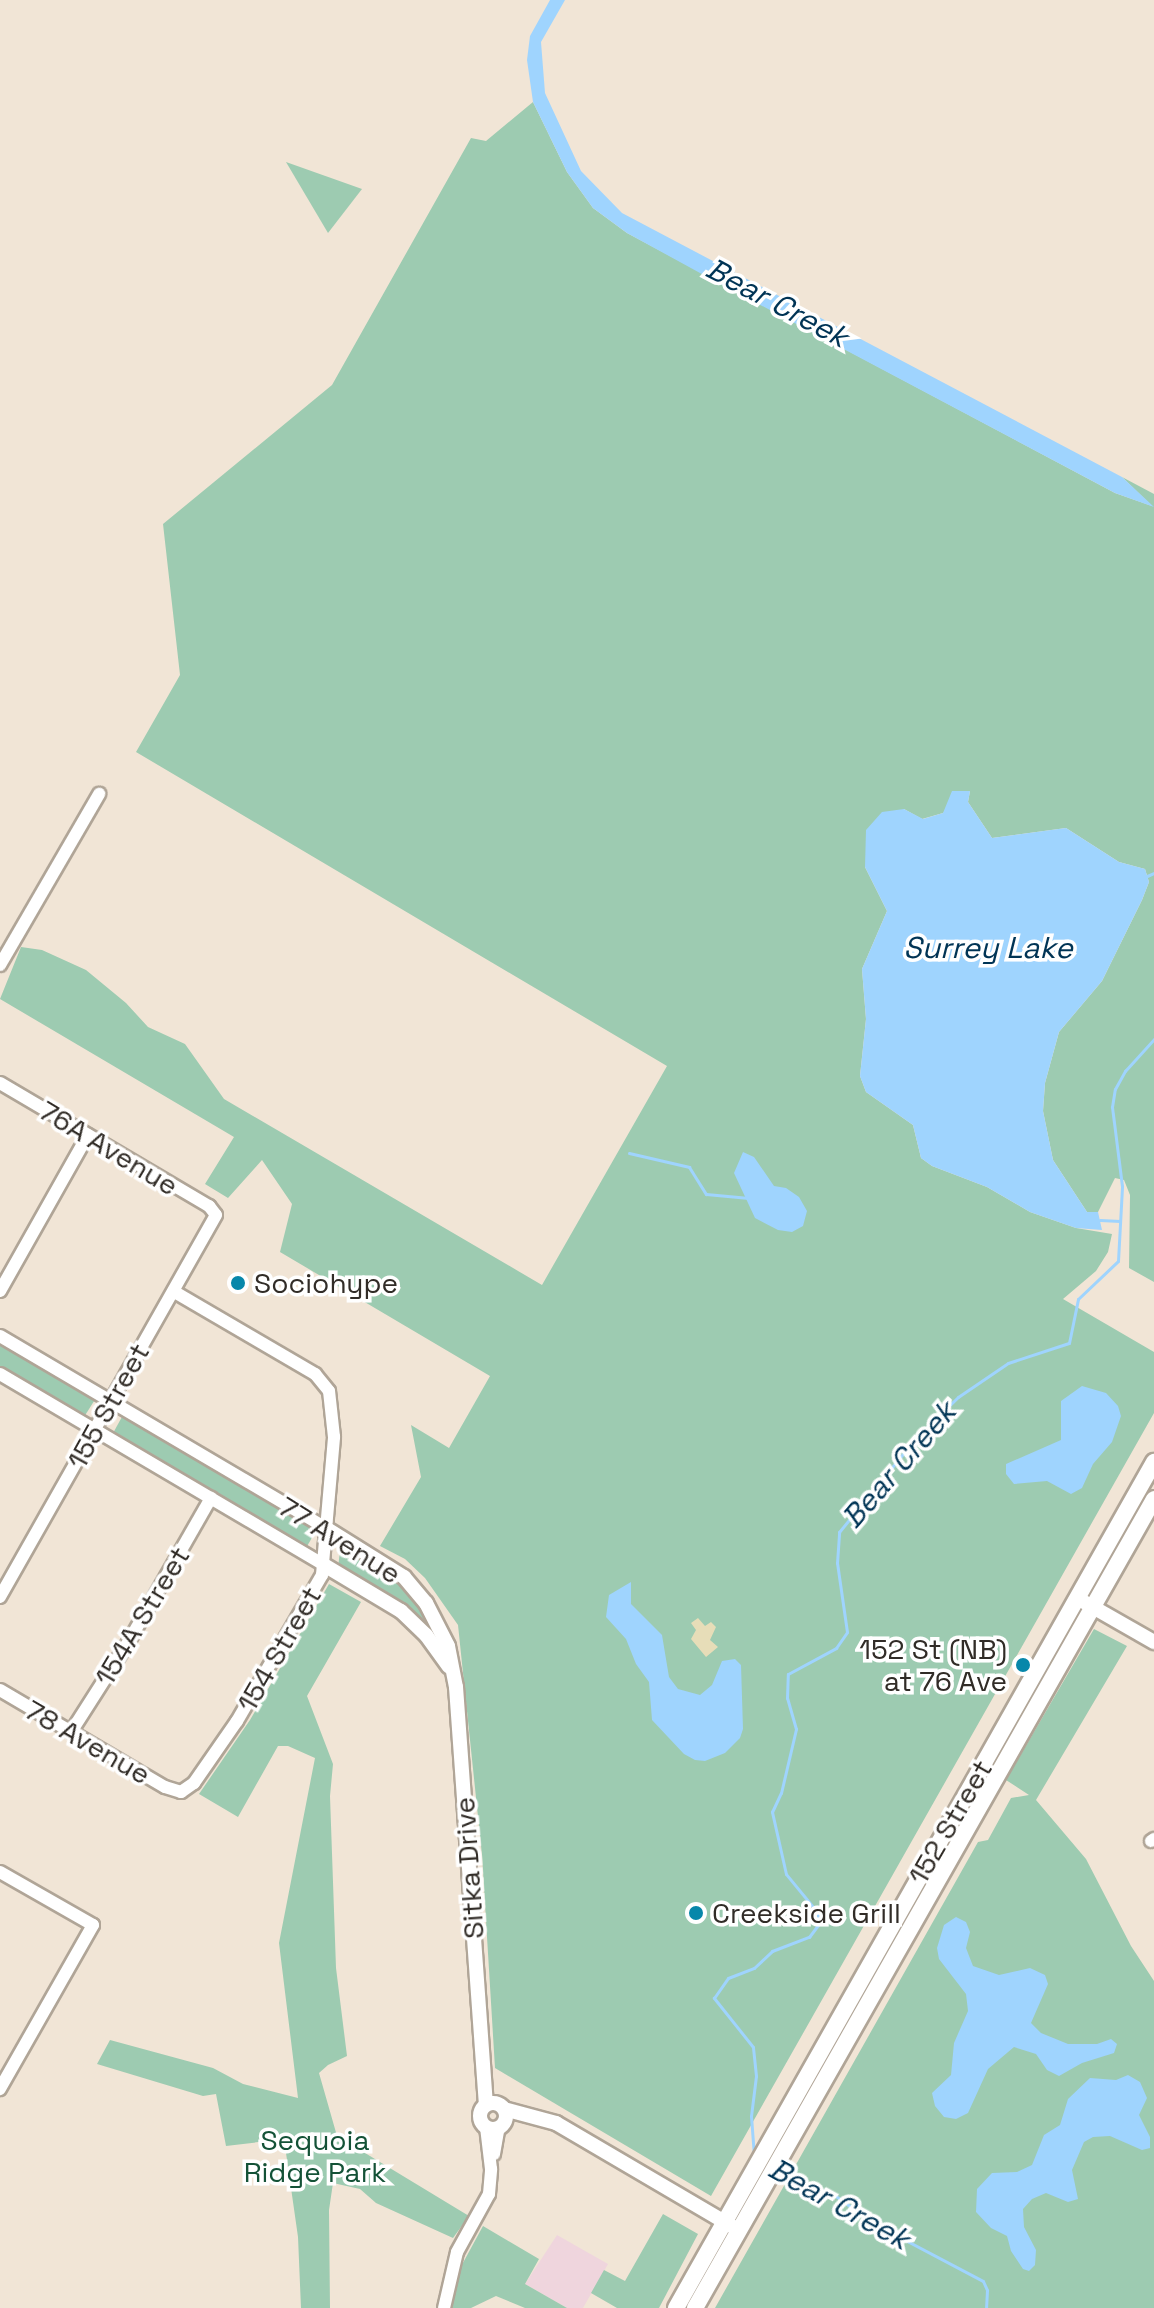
<!DOCTYPE html>
<html>
<head>
<meta charset="utf-8">
<style>
  body { margin:0 }
  #map { position:relative; width:1154px; height:2308px; overflow:hidden; background:#f1e5d6; font-family:"Space Grotesk",sans-serif }
  div>[style] { position:absolute }
  .industrial>* { inset:0; background:#efd5dd }
  .green>* { inset:0; background:#9dcbb1 }
  .sand>* { inset:0; background:#e7ddb8 }
  .water>* { inset:0; background:#9fd4fe }
  .stream>* { height:3px; margin:-1.5px; padding:0 1.5px; transform-origin:1.5px; border-radius:1.5px; background:#9fd4fe }
  .roads { filter:drop-shadow(2px 0 #b0a597) drop-shadow(-2px 0 #b0a597) drop-shadow(0 2px #b0a597) drop-shadow(0 -2px #b0a597) }
  .minor>* { height:12px; margin:-6px; padding:0 6px; transform-origin:6px; border-radius:6px; background:#fff }
  .tertiary>* { height:14px; margin:-7px; padding:0 7px; transform-origin:7px; border-radius:7px; background:#fff }
  .tertiary>.ring { margin:-7px; padding:0; box-sizing:content-box; background:none; border:14px solid #fff; border-radius:50% }
  .secondary>* { height:16px; margin:-8px; padding:0 8px; transform-origin:8px; border-radius:8px; background:#fff }
  .dots>* { width:22px; height:22px; translate:-50% -50%; box-sizing:border-box; border:4px solid #fff; border-radius:50% }
  span { translate:-50% -50%; white-space:nowrap; text-align:center; line-height:1.15; -webkit-text-stroke:7px #fff; paint-order:stroke }
  .street-label { font-size:28px; color:#312c27 }
  .poi-label { font-size:28px; color:#312c27 }
  .left { translate:0 -50%; text-align:left }
  .right { translate:-100% -50%; text-align:right }
  .park-label { font-size:28px; color:#145237 }
  .water-label { font-size:30px; color:#003455; font-style:italic }
</style>
</head>
<body>
<div id="map">
  <div class="industrial">
    <div style="clip-path:polygon(557px 2235px,608px 2264px,583px 2308px,567px 2308px,525px 2284px)"></div>
  </div>
  <div class="green">
    <div style="clip-path:polygon(533px 102px,567px 172px,593px 208px,627px 233px,1115px 493px,1152px 506px,1122px 477px,1154px 494px,1154px 1282px,1129px 1268px,1130px 1195px,1124px 1180px,1115px 1178px,1098px 1212px,1087px 1212px,1053px 1160px,1043px 1111px,1045px 1083px,1059px 1032px,1102px 981px,1142px 900px,1149px 882px,1145px 869px,1119px 862px,1066px 828px,992px 838px,968px 802px,970px 791px,943px 813px,922px 819px,904px 809px,865px 867px,887px 911px,862px 969px,866px 1019px,860px 1076px,866px 1092px,913px 1125px,921px 1158px,932px 1166px,987px 1187px,1030px 1212px,1076px 1228px,1112px 1234px,1108px 1252px,1096px 1271px,1063px 1299px,1154px 1352px,1154px 1413px,711px 2196px,495px 2068px,482px 1855px,458px 1625px,425px 1578px,405px 1559px,380px 1546px,421px 1477px,411px 1425px,449px 1448px,490px 1376px,280px 1252px,292px 1204px,262px 1160px,228px 1198px,205px 1184px,234px 1137px,0 999px,21px 947px,42px 950px,86px 970px,126px 1003px,148px 1027px,185px 1044px,224px 1099px,542px 1285px,667px 1066px,136px 752px,180px 675px,163px 524px,332px 385px,471px 138px,486px 141px)"></div>
    <div style="clip-path:polygon(286px 162px,362px 189px,328px 233px)"></div>
    <div style="clip-path:polygon(0 1342px,96px 1398px,84px 1417px,0 1368px)"></div>
    <div style="clip-path:polygon(123px 1415px,317px 1529px,306px 1548px,112px 1435px)"></div>
    <div style="clip-path:polygon(341px 1542px,387px 1569px,414px 1593px,445px 1648px,338px 1568px)"></div>
    <div style="clip-path:polygon(329px 1584px,361px 1602px,307px 1696px,333px 1764px,330px 1796px,336px 1968px,347px 2056px,328px 2065px,319px 2073px,337px 2136px,469px 2216px,453px 2238px,376px 2203px,360px 2189px,333px 2183px,329px 2210px,330px 2308px,301px 2308px,298px 2237px,284px 2139px,226px 2146px,216px 2094px,203px 2096px,97px 2064px,110px 2040px,213px 2068px,243px 2084px,298px 2098px,279px 1943px,315px 1758px,288px 1746px,278px 1746px,238px 1817px,199px 1794px,250px 1720px)"></div>
    <div style="clip-path:polygon(1094px 1629px,1127px 1646px,1036px 1800px,1086px 1859px,1131px 1946px,1154px 1981px,1154px 2308px,715px 2308px,978px 1842px,988px 1840px,1011px 1798px,1029px 1795px,1006px 1780px)"></div>
    <div style="clip-path:polygon(663px 2214px,698px 2234px,659px 2308px,617px 2308px,591px 2293px,604px 2270px,625px 2281px)"></div>
    <div style="clip-path:polygon(483px 2226px,539px 2259px,525px 2284px,567px 2308px,525px 2308px,496px 2296px,471px 2308px,452px 2308px,458px 2272px)"></div>
  </div>
  <div class="sand">
    <div style="clip-path:polygon(698px 1618px,705px 1626px,711px 1622px,716px 1627px,710px 1640px,718px 1647px,706px 1657px,691px 1639px,696px 1630px,691px 1623px)"></div>
  </div>
  <div class="water">
    <div style="clip-path:polygon(550px 0,565px 0,541px 42px,545px 93px,581px 171px,622px 213px,1122px 477px,1154px 507px,1115px 493px,700px 273px,627px 233px,593px 208px,567px 172px,533px 102px,527px 60px,530px 36px)"></div>
    <div style="clip-path:polygon(952px 791px,970px 791px,968px 802px,992px 838px,1066px 828px,1119px 862px,1145px 869px,1149px 882px,1142px 900px,1102px 981px,1059px 1032px,1045px 1083px,1043px 1111px,1053px 1160px,1087px 1212px,1098px 1212px,1102px 1230px,1076px 1228px,1030px 1212px,987px 1187px,932px 1166px,921px 1158px,913px 1125px,866px 1092px,860px 1076px,866px 1019px,862px 969px,887px 911px,865px 867px,866px 830px,882px 812px,904px 809px,923px 819px,943px 813px)"></div>
    <div style="clip-path:polygon(743px 1152px,754px 1157px,774px 1186px,786px 1188px,799px 1197px,807px 1211px,803px 1226px,792px 1232px,778px 1230px,755px 1218px,734px 1173px)"></div>
    <div style="clip-path:polygon(1082px 1386px,1106px 1393px,1118px 1406px,1121px 1416px,1112px 1442px,1093px 1464px,1082px 1488px,1071px 1494px,1047px 1481px,1014px 1484px,1006px 1474px,1006px 1464px,1061px 1440px,1061px 1401px)"></div>
    <div style="clip-path:polygon(631px 1582px,631px 1604px,662px 1635px,669px 1677px,678px 1689px,700px 1695px,712px 1685px,722px 1661px,735px 1659px,741px 1665px,743px 1729px,740px 1738px,725px 1753px,705px 1761px,695px 1760px,684px 1754px,652px 1720px,649px 1682px,636px 1664px,626px 1639px,606px 1617px,609px 1595px)"></div>
    <div style="clip-path:polygon(956px 1917px,966px 1922px,970px 1932px,966px 1948px,973px 1966px,999px 1975px,1030px 1968px,1045px 1975px,1048px 1984px,1031px 2023px,1041px 2033px,1068px 2044px,1097px 2044px,1111px 2039px,1117px 2044px,1114px 2053px,1082px 2063px,1059px 2076px,1047px 2070px,1036px 2054px,1014px 2047px,988px 2069px,968px 2113px,956px 2119px,944px 2117px,935px 2106px,932px 2093px,951px 2075px,954px 2043px,968px 2011px,966px 1994px,939px 1959px,937px 1948px,944px 1925px)"></div>
    <div style="clip-path:polygon(1128px 2075px,1140px 2082px,1147px 2098px,1139px 2115px,1150px 2137px,1150px 2148px,1142px 2150px,1110px 2136px,1093px 2137px,1084px 2142px,1072px 2170px,1078px 2199px,1068px 2202px,1046px 2193px,1032px 2199px,1023px 2209px,1024px 2227px,1036px 2250px,1035px 2265px,1029px 2271px,1023px 2269px,1011px 2251px,1007px 2236px,991px 2228px,976px 2212px,977px 2189px,992px 2173px,1017px 2172px,1032px 2165px,1044px 2135px,1060px 2125px,1068px 2099px,1090px 2078px,1116px 2080px)"></div>
  </div>
  <div class="stream">
    <div style="left:1147px;top:876px;width:8px;rotate:-23deg"></div>
    <div style="left:629px;top:1153px;width:62px;rotate:13.1deg"></div>
    <div style="left:689px;top:1167px;width:32px;rotate:58deg"></div>
    <div style="left:706px;top:1194px;width:43px;rotate:5.3deg"></div>
    <div style="left:1100px;top:1220px;width:20px;rotate:3deg"></div>
    <div style="left:754px;top:2156px;width:40px;rotate:-94.3deg"></div>
    <div style="left:751px;top:2116px;width:40px;rotate:-82.9deg"></div>
    <div style="left:756px;top:2076px;width:29px;rotate:-96deg"></div>
    <div style="left:753px;top:2047px;width:63px;rotate:-128.5deg"></div>
    <div style="left:714px;top:1998px;width:24px;rotate:-55deg"></div>
    <div style="left:728px;top:1978px;width:28px;rotate:-21deg"></div>
    <div style="left:754px;top:1968px;width:25px;rotate:-43deg"></div>
    <div style="left:772px;top:1951px;width:40px;rotate:-21deg"></div>
    <div style="left:809px;top:1937px;width:15px;rotate:-53deg"></div>
    <div style="left:818px;top:1925px;width:12px;rotate:-90deg"></div>
    <div style="left:818px;top:1913px;width:50px;rotate:-129.4deg"></div>
    <div style="left:786px;top:1874px;width:64px;rotate:-102.7deg"></div>
    <div style="left:772px;top:1812px;width:21px;rotate:-65deg"></div>
    <div style="left:781px;top:1793px;width:66px;rotate:-76.8deg"></div>
    <div style="left:796px;top:1729px;width:32px;rotate:-106deg"></div>
    <div style="left:787px;top:1698px;width:24px;rotate:-88deg"></div>
    <div style="left:788px;top:1674px;width:55px;rotate:-28.4deg"></div>
    <div style="left:836px;top:1648px;width:19px;rotate:-55deg"></div>
    <div style="left:847px;top:1632px;width:70px;rotate:-98.2deg"></div>
    <div style="left:837px;top:1563px;width:31px;rotate:-86deg"></div>
    <div style="left:839px;top:1532px;width:122px;rotate:-50.7deg"></div>
    <div style="left:916px;top:1438px;width:59px;rotate:-44.3deg"></div>
    <div style="left:958px;top:1397px;width:60px;rotate:-34.2deg"></div>
    <div style="left:1008px;top:1363px;width:64px;rotate:-18.2deg"></div>
    <div style="left:1069px;top:1343px;width:45px;rotate:-78.4deg"></div>
    <div style="left:1078px;top:1299px;width:55px;rotate:-43.5deg"></div>
    <div style="left:1118px;top:1261px;width:75px;rotate:-86.9deg"></div>
    <div style="left:1122px;top:1186px;width:80px;rotate:-97.2deg"></div>
    <div style="left:1112px;top:1107px;width:18px;rotate:-81deg"></div>
    <div style="left:1115px;top:1089px;width:21px;rotate:-61deg"></div>
    <div style="left:1125px;top:1071px;width:43px;rotate:-47.8deg"></div>
    <div style="left:778px;top:2176px;width:58px;rotate:18.1deg"></div>
    <div style="left:833px;top:2194px;width:49px;rotate:35.9deg"></div>
    <div style="left:873px;top:2223px;width:124px;rotate:27.8deg"></div>
    <div style="left:983px;top:2281px;width:10px;rotate:66deg"></div>
    <div style="left:987px;top:2290px;width:18px;rotate:93deg"></div>
  </div>
  <div class="roads">
    <div class="minor">
      <div style="left:0;top:965px;width:198px;rotate:-59.9deg"></div>
      <div style="left:0;top:1083px;width:243px;rotate:30.5deg"></div>
      <div style="left:209px;top:1206px;width:11px;rotate:52deg"></div>
      <div style="left:216px;top:1215px;width:439px;rotate:119.5deg"></div>
      <div style="left:0;top:1291px;width:179px;rotate:-60.6deg"></div>
      <div style="left:0;top:1336px;width:380px;rotate:30.5deg"></div>
      <div style="left:0;top:1374px;width:376px;rotate:30.5deg"></div>
      <div style="left:0;top:1690px;width:191px;rotate:30.5deg"></div>
      <div style="left:165px;top:1787px;width:17px;rotate:17deg"></div>
      <div style="left:181px;top:1792px;width:16px;rotate:-35deg"></div>
      <div style="left:194px;top:1783px;width:75px;rotate:-55.3deg"></div>
      <div style="left:237px;top:1721px;width:169px;rotate:-59.8deg"></div>
      <div style="left:322px;top:1575px;width:139px;rotate:-85deg"></div>
      <div style="left:334px;top:1437px;width:46px;rotate:-96.2deg"></div>
      <div style="left:329px;top:1391px;width:22px;rotate:-129deg"></div>
      <div style="left:315px;top:1374px;width:164px;rotate:-149.7deg"></div>
      <div style="left:71px;top:1732px;width:108px;rotate:-57.5deg"></div>
      <div style="left:129px;top:1641px;width:165px;rotate:-60.2deg"></div>
      <div style="left:1151px;top:1841px;width:4px;rotate:-34deg"></div>
      <div style="left:0;top:1872px;width:107px;rotate:29.7deg"></div>
      <div style="left:93px;top:1925px;width:189px;rotate:119.6deg"></div>
      <div style="left:494px;top:2154px;width:27px;rotate:-80deg"></div>
      <div style="left:444px;top:2308px;width:57px;rotate:-76.9deg"></div>
      <div style="left:457px;top:2252px;width:66px;rotate:-61.1deg"></div>
      <div style="left:489px;top:2194px;width:25px;rotate:-85deg"></div>
      <div style="left:491px;top:2169px;width:42px;rotate:-96.8deg"></div>
    </div>
    <div class="tertiary">
      <div style="left:327px;top:1529px;width:91px;rotate:31.9deg"></div>
      <div style="left:404px;top:1577px;width:34px;rotate:50deg"></div>
      <div style="left:426px;top:1603px;width:48px;rotate:62.9deg"></div>
      <div style="left:448px;top:1646px;width:42px;rotate:79deg"></div>
      <div style="left:456px;top:1687px;width:419px;rotate:85.9deg"></div>
      <div style="left:324px;top:1565px;width:90px;rotate:30.9deg"></div>
      <div style="left:401px;top:1611px;width:35px;rotate:44deg"></div>
      <div style="left:426px;top:1635px;width:39px;rotate:54deg"></div>
      <div style="left:1077px;top:1598px;width:89px;rotate:29.7deg"></div>
      <div class="ring" style="left:480px;top:2103px;width:12px;height:12px"></div>
      <div style="left:504px;top:2109px;width:54px;rotate:15.1deg"></div>
      <div style="left:556px;top:2123px;width:205px;rotate:30.4deg"></div>
    </div>
    <div class="secondary">
      <div style="left:676px;top:2308px;width:972px;rotate:-60.53deg"></div>
      <div style="left:695px;top:2308px;width:930px;rotate:-60.43deg"></div>
    </div>
  </div>
  <div class="dots">
    <div style="left:238px;top:1283px;background:#0787aa"></div>
    <div style="left:1023px;top:1665px;background:#0787aa"></div>
    <div style="left:696px;top:1913px;background:#0787aa"></div>
  </div>
  <div class="street-label">
    <span style="left:109px;top:1148px;rotate:31deg">76A Avenue</span>
    <span style="left:108px;top:1406px;rotate:-61deg">155 Street</span>
    <span style="left:340px;top:1540px;rotate:32deg">77 Avenue</span>
    <span style="left:142px;top:1616px;rotate:-59deg">154A Street</span>
    <span style="left:279px;top:1649px;rotate:-60deg">154 Street</span>
    <span style="left:88px;top:1742px;rotate:30deg">78 Avenue</span>
    <span style="left:950px;top:1822px;rotate:-60deg">152 Street</span>
    <span style="left:469px;top:1868px;rotate:-94deg">Sitka Drive</span>
  </div>
  <div class="poi-label">
    <span class="left" style="left:254px;top:1283px">Sociohype</span>
    <span class="right" style="left:1007px;top:1665px">152 St (NB)<br>at 76 Ave</span>
    <span class="left" style="left:712px;top:1913px">Creekside Grill</span>
  </div>
  <div class="park-label">
    <span style="left:315px;top:2156px">Sequoia<br>Ridge Park</span>
  </div>
  <div class="water-label">
    <span style="left:777px;top:303px;rotate:28deg">Bear Creek</span>
    <span style="left:988px;top:948px">Surrey Lake</span>
    <span style="left:899px;top:1465px;rotate:-49deg">Bear Creek</span>
    <span style="left:839px;top:2204px;rotate:29deg">Bear Creek</span>
  </div>
</div>
</body>
</html>
